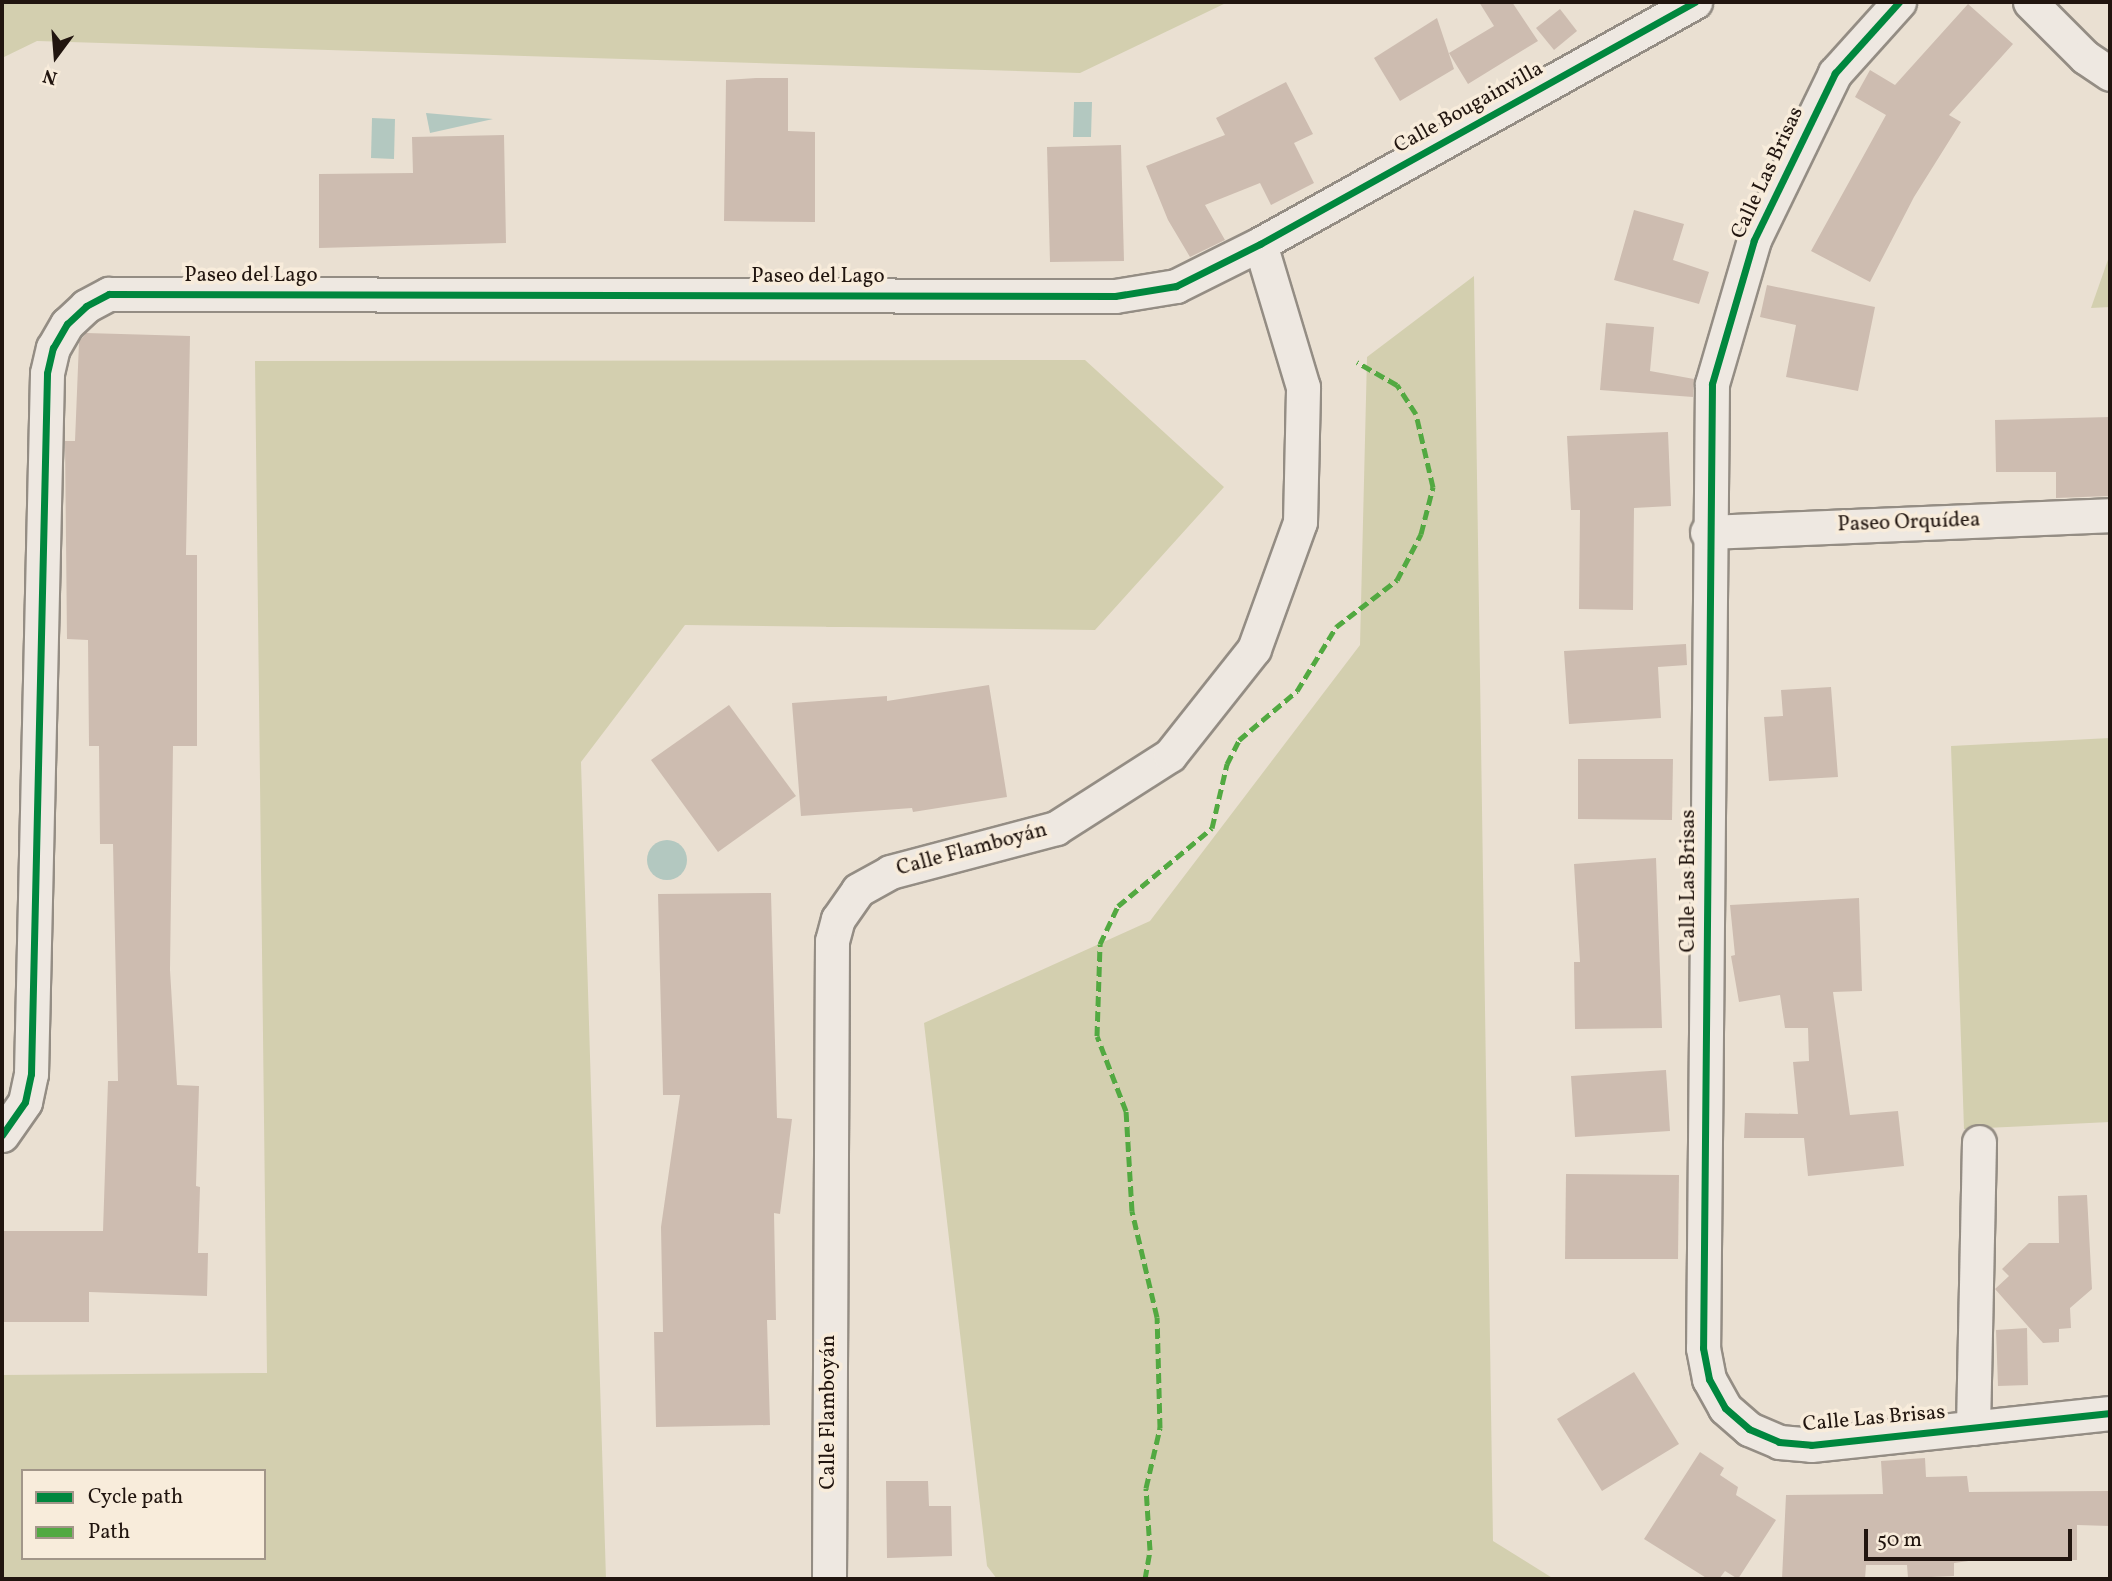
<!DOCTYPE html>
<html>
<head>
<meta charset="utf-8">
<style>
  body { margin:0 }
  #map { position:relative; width:2112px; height:1581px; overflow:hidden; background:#eae0d2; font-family:Vollkorn,serif }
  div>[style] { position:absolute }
  .green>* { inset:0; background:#d3cfaf }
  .water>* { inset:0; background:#b3c8c0 }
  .round { border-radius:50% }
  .building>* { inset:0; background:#cdbcb0 }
  .roads { filter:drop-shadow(2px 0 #948d84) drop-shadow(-2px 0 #948d84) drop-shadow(0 2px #948d84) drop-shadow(0 -2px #948d84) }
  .street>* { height:33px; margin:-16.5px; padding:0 16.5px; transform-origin:16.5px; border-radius:16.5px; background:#eee8e1 }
  .quiet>* { height:5px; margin-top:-2.5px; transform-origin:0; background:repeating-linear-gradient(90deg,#52a941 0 10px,transparent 0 15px) }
  .cycleway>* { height:7px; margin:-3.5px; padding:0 3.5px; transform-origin:3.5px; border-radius:3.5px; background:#00873e }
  span { translate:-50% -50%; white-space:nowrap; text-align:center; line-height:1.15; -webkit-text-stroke:7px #f8ecdb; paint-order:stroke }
  .street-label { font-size:21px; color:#21150f }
  .frame { position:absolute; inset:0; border:4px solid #21150f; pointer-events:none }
  .legend { position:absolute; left:21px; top:1469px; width:245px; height:91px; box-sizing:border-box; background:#f8ecdb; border:2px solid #a29689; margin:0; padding:9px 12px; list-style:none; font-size:21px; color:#21150f }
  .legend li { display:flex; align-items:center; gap:14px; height:35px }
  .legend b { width:35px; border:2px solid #a29689 }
  .north { position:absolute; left:21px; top:21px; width:70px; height:70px; -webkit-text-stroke:5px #f8ecdb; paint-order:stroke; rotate:196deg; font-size:19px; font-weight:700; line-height:28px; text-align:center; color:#21150f }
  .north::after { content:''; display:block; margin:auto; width:24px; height:32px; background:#21150f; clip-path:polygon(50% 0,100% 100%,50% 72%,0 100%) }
  .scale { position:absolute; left:1864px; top:1529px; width:208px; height:32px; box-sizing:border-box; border:4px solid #21150f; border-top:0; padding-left:9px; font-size:21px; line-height:24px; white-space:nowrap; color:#21150f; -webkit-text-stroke:5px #f8ecdb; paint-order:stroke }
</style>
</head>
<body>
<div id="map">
  <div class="green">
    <div style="clip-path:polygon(2px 2px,1228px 2px,1080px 73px,37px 41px,2px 58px)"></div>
    <div style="clip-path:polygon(2110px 254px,2110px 307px,2091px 308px)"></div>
    <div style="clip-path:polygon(1474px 276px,1493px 1541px,1554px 1579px,997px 1579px,987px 1566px,924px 1023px,1150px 921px,1360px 645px,1367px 357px)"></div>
    <div style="clip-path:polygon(evenodd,1085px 360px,1224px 487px,1095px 630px,685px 625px,581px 762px,606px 1579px,2px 1579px,2px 1375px,267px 1373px,255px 361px,1085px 360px,23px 1471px,264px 1471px,264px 1558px,23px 1558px,23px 1471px)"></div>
    <div style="clip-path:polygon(2110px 738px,2110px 1122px,1964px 1129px,1951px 746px)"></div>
  </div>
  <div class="water">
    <div style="clip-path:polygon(1074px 102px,1092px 102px,1091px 137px,1073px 137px)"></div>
    <div style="clip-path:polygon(426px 113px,493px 119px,430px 133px)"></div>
    <div style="clip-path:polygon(372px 118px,395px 119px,394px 159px,371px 158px)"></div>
    <div class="round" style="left:647px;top:840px;width:40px;height:40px"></div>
  </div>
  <div class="building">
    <div style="clip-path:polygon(1479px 2px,1512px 2px,1538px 41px,1468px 84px,1449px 53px,1494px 26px)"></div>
    <div style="clip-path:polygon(1968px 4px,2013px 44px,1949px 115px,1961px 122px,1914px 197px,1870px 282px,1811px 251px,1886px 115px,1855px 97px,1870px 70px,1895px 85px)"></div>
    <div style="clip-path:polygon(1560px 9px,1577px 31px,1554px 50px,1536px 28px)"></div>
    <div style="clip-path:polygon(1437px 18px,1454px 69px,1400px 101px,1374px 58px)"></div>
    <div style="clip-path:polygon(756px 78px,788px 78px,788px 131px,815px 132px,815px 222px,724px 221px,726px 80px)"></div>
    <div style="clip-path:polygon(1286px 82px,1313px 134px,1294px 143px,1314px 183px,1271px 205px,1260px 183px,1205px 205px,1225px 240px,1190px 257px,1168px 220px,1146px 166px,1225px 135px,1216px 118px)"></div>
    <div style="clip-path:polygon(504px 135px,506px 243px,319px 248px,319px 174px,413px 173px,412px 137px)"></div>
    <div style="clip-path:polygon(1121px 145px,1124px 261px,1050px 262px,1047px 147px)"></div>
    <div style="clip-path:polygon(1634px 210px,1684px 224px,1673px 260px,1709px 272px,1699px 304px,1614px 280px)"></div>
    <div style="clip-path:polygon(1767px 285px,1875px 307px,1858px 391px,1786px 377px,1796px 325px,1760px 317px)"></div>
    <div style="clip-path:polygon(1606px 323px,1654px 327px,1650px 371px,1694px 379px,1693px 397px,1600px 390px)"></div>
    <div style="clip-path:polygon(86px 333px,190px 336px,186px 555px,197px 555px,197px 746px,173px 746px,170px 970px,177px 1085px,199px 1086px,196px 1186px,200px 1187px,198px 1253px,208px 1253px,207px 1296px,89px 1292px,89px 1322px,2px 1322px,2px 1231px,103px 1231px,108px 1081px,118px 1081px,113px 844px,100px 844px,99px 746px,89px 746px,88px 640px,67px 639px,65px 441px,75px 441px,79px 342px)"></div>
    <div style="clip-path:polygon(2110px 417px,2110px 496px,2056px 498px,2056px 472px,1996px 472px,1995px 420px)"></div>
    <div style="clip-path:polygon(1668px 432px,1671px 506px,1634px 508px,1633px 610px,1579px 609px,1580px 510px,1571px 510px,1567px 436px)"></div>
    <div style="clip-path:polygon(1686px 644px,1687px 665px,1658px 667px,1661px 718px,1569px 724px,1564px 651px)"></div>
    <div style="clip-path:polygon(989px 685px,1007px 797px,913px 812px,912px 808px,801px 816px,792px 703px,887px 696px,887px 701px)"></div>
    <div style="clip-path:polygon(1831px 687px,1838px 777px,1769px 781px,1764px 717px,1783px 716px,1781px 690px)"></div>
    <div style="clip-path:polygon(729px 705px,796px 796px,718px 852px,651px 760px)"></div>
    <div style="clip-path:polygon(1578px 759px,1673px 759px,1672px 820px,1578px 819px)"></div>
    <div style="clip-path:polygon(1656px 858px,1662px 1028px,1575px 1029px,1574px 962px,1580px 962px,1574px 864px)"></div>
    <div style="clip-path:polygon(771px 893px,777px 1118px,792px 1119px,780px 1214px,774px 1213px,776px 1320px,767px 1320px,770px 1425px,656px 1427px,654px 1332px,663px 1332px,661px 1227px,680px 1095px,663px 1095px,658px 894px)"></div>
    <div style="clip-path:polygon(1859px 898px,1862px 991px,1833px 992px,1850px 1115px,1898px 1111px,1904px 1166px,1808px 1176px,1804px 1138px,1744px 1138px,1745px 1113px,1798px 1114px,1793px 1062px,1809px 1061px,1808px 1028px,1785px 1028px,1780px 995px,1739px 1002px,1731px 956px,1735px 955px,1730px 905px)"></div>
    <div style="clip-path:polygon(1666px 1070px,1670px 1131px,1575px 1137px,1571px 1076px)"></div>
    <div style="clip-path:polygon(1566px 1174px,1679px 1175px,1678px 1259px,1565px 1259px)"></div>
    <div style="clip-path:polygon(2087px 1195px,2092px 1289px,2070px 1308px,2071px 1328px,2059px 1329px,2059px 1342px,2043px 1343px,1995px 1289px,2009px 1276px,2002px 1269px,2029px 1243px,2059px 1243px,2058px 1196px)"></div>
    <div style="clip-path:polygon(2027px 1328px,2028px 1385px,1998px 1386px,1996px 1330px)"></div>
    <div style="clip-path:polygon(1634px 1372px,1679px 1444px,1602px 1491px,1557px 1419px)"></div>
    <div style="clip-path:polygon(1700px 1452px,1724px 1468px,1720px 1475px,1738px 1487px,1736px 1495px,1776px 1520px,1738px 1579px,1725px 1571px,1719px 1579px,1708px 1579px,1644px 1539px)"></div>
    <div style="clip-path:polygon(1925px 1458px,1926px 1477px,1967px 1476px,1969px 1492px,2110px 1491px,2110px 1526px,2077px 1525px,2077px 1560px,1976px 1560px,1954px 1563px,1954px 1576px,1908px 1578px,1907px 1565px,1866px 1565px,1865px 1579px,1782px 1579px,1786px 1495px,1883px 1494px,1881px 1461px)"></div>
    <div style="clip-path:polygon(886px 1481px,928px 1481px,929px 1506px,951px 1506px,952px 1556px,887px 1558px)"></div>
  </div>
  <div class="roads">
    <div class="street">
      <div style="left:1899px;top:2px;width:96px;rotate:132deg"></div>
      <div style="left:1835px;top:73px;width:186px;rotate:115.9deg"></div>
      <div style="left:1754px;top:240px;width:150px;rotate:106.3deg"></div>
      <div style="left:1712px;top:384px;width:964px;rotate:90.53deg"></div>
      <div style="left:1703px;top:1348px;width:32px;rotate:79deg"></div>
      <div style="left:1709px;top:1379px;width:33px;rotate:61deg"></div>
      <div style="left:1725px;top:1408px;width:32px;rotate:41deg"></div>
      <div style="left:1749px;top:1429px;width:33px;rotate:23deg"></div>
      <div style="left:1779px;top:1442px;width:32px;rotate:5deg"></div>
      <div style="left:1811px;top:1445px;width:301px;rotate:-6.1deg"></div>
      <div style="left:2030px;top:2px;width:78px;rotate:45deg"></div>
      <div style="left:2085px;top:57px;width:30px;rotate:34deg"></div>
      <div style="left:1707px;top:532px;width:403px;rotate:-2.4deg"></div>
      <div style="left:2px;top:1135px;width:40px;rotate:-55.1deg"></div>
      <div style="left:25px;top:1102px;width:29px;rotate:-78deg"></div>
      <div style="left:31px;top:1074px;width:701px;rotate:-88.69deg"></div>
      <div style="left:47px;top:373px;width:26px;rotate:-77deg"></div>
      <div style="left:53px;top:348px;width:28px;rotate:-60deg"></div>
      <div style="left:67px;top:324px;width:26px;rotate:-43deg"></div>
      <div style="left:86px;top:306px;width:26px;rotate:-28deg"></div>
      <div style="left:109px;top:294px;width:1006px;rotate:0.11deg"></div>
      <div style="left:1115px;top:296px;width:62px;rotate:-9.3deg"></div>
      <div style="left:1176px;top:286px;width:94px;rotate:-26.6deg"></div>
      <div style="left:1260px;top:244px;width:498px;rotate:-29.1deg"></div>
      <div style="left:1973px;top:1428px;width:286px;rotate:-88.8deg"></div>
      <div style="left:829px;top:1579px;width:638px;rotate:-89.73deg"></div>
      <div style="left:832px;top:941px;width:23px;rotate:-75deg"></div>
      <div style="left:838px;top:919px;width:35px;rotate:-55deg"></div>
      <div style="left:858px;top:890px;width:37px;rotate:-29deg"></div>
      <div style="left:890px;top:872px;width:172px;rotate:-14.8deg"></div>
      <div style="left:1056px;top:828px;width:135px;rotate:-32.6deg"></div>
      <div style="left:1170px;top:755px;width:135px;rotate:-51.6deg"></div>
      <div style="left:1254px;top:649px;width:135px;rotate:-70.1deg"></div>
      <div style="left:1300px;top:522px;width:135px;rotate:-88.7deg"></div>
      <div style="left:1303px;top:387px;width:149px;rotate:-106.7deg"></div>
    </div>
  </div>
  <div class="quiet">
    <div style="left:1145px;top:1579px;width:29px;rotate:-80deg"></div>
    <div style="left:1150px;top:1550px;width:62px;rotate:-93.7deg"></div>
    <div style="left:1146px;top:1488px;width:62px;rotate:-76.9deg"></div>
    <div style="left:1160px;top:1428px;width:111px;rotate:-91.5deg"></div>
    <div style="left:1157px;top:1317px;width:109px;rotate:-103.3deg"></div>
    <div style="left:1132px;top:1211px;width:100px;rotate:-93.4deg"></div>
    <div style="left:1126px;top:1111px;width:80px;rotate:-111.1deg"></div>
    <div style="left:1097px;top:1036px;width:92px;rotate:-88.1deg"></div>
    <div style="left:1100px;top:944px;width:42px;rotate:-64.7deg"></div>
    <div style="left:1118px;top:906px;width:122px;rotate:-39.7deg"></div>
    <div style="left:1212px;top:828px;width:66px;rotate:-76.8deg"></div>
    <div style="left:1227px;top:764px;width:27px;rotate:-63deg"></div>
    <div style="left:1239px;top:740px;width:76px;rotate:-40.2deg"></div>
    <div style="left:1297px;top:691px;width:75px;rotate:-58.6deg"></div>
    <div style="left:1336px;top:627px;width:77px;rotate:-37.6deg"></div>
    <div style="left:1397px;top:580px;width:52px;rotate:-62.4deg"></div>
    <div style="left:1421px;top:534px;width:49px;rotate:-75.7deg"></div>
    <div style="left:1433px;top:487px;width:75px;rotate:-103.1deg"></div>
    <div style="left:1416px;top:414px;width:35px;rotate:-123deg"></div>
    <div style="left:1397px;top:385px;width:46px;rotate:-150.1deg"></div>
  </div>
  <div class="cycleway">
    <div style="left:1899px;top:2px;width:96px;rotate:132deg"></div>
    <div style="left:1835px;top:73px;width:186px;rotate:115.9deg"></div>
    <div style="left:1754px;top:240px;width:150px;rotate:106.3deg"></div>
    <div style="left:1712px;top:384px;width:964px;rotate:90.53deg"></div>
    <div style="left:1703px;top:1348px;width:32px;rotate:79deg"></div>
    <div style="left:1709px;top:1379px;width:33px;rotate:61deg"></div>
    <div style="left:1725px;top:1408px;width:32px;rotate:41deg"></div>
    <div style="left:1749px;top:1429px;width:33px;rotate:23deg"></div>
    <div style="left:1779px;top:1442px;width:32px;rotate:5deg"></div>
    <div style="left:1811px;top:1445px;width:301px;rotate:-6.1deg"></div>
    <div style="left:2px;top:1135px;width:40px;rotate:-55.1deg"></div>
    <div style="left:25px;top:1102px;width:29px;rotate:-78deg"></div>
    <div style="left:31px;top:1074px;width:701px;rotate:-88.69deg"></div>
    <div style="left:47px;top:373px;width:26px;rotate:-77deg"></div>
    <div style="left:53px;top:348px;width:28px;rotate:-60deg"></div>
    <div style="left:67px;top:324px;width:26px;rotate:-43deg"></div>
    <div style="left:86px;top:306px;width:26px;rotate:-28deg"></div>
    <div style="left:109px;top:294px;width:1006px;rotate:0.11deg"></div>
    <div style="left:1115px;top:296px;width:62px;rotate:-9.3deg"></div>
    <div style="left:1176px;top:286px;width:94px;rotate:-26.6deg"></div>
    <div style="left:1260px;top:244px;width:498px;rotate:-29.1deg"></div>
  </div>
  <div class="street-label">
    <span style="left:1469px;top:108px;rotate:-29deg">Calle Bougainvilla</span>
    <span style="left:1768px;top:173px;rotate:-65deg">Calle Las Brisas</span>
    <span style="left:251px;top:276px">Paseo del Lago</span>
    <span style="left:818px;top:277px">Paseo del Lago</span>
    <span style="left:1909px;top:523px;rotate:-2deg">Paseo Orquídea</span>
    <span style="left:972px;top:850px;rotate:-15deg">Calle Flamboyán</span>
    <span style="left:1689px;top:881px;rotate:-90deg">Calle Las Brisas</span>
    <span style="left:829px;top:1412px;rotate:-90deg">Calle Flamboyán</span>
    <span style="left:1874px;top:1419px;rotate:-5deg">Calle Las Brisas</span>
  </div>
  <div class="frame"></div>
  <ul class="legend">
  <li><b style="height:9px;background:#00873e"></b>Cycle path</li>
  <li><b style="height:9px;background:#52a941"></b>Path</li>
  </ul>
  <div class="north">N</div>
  <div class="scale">50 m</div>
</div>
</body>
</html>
